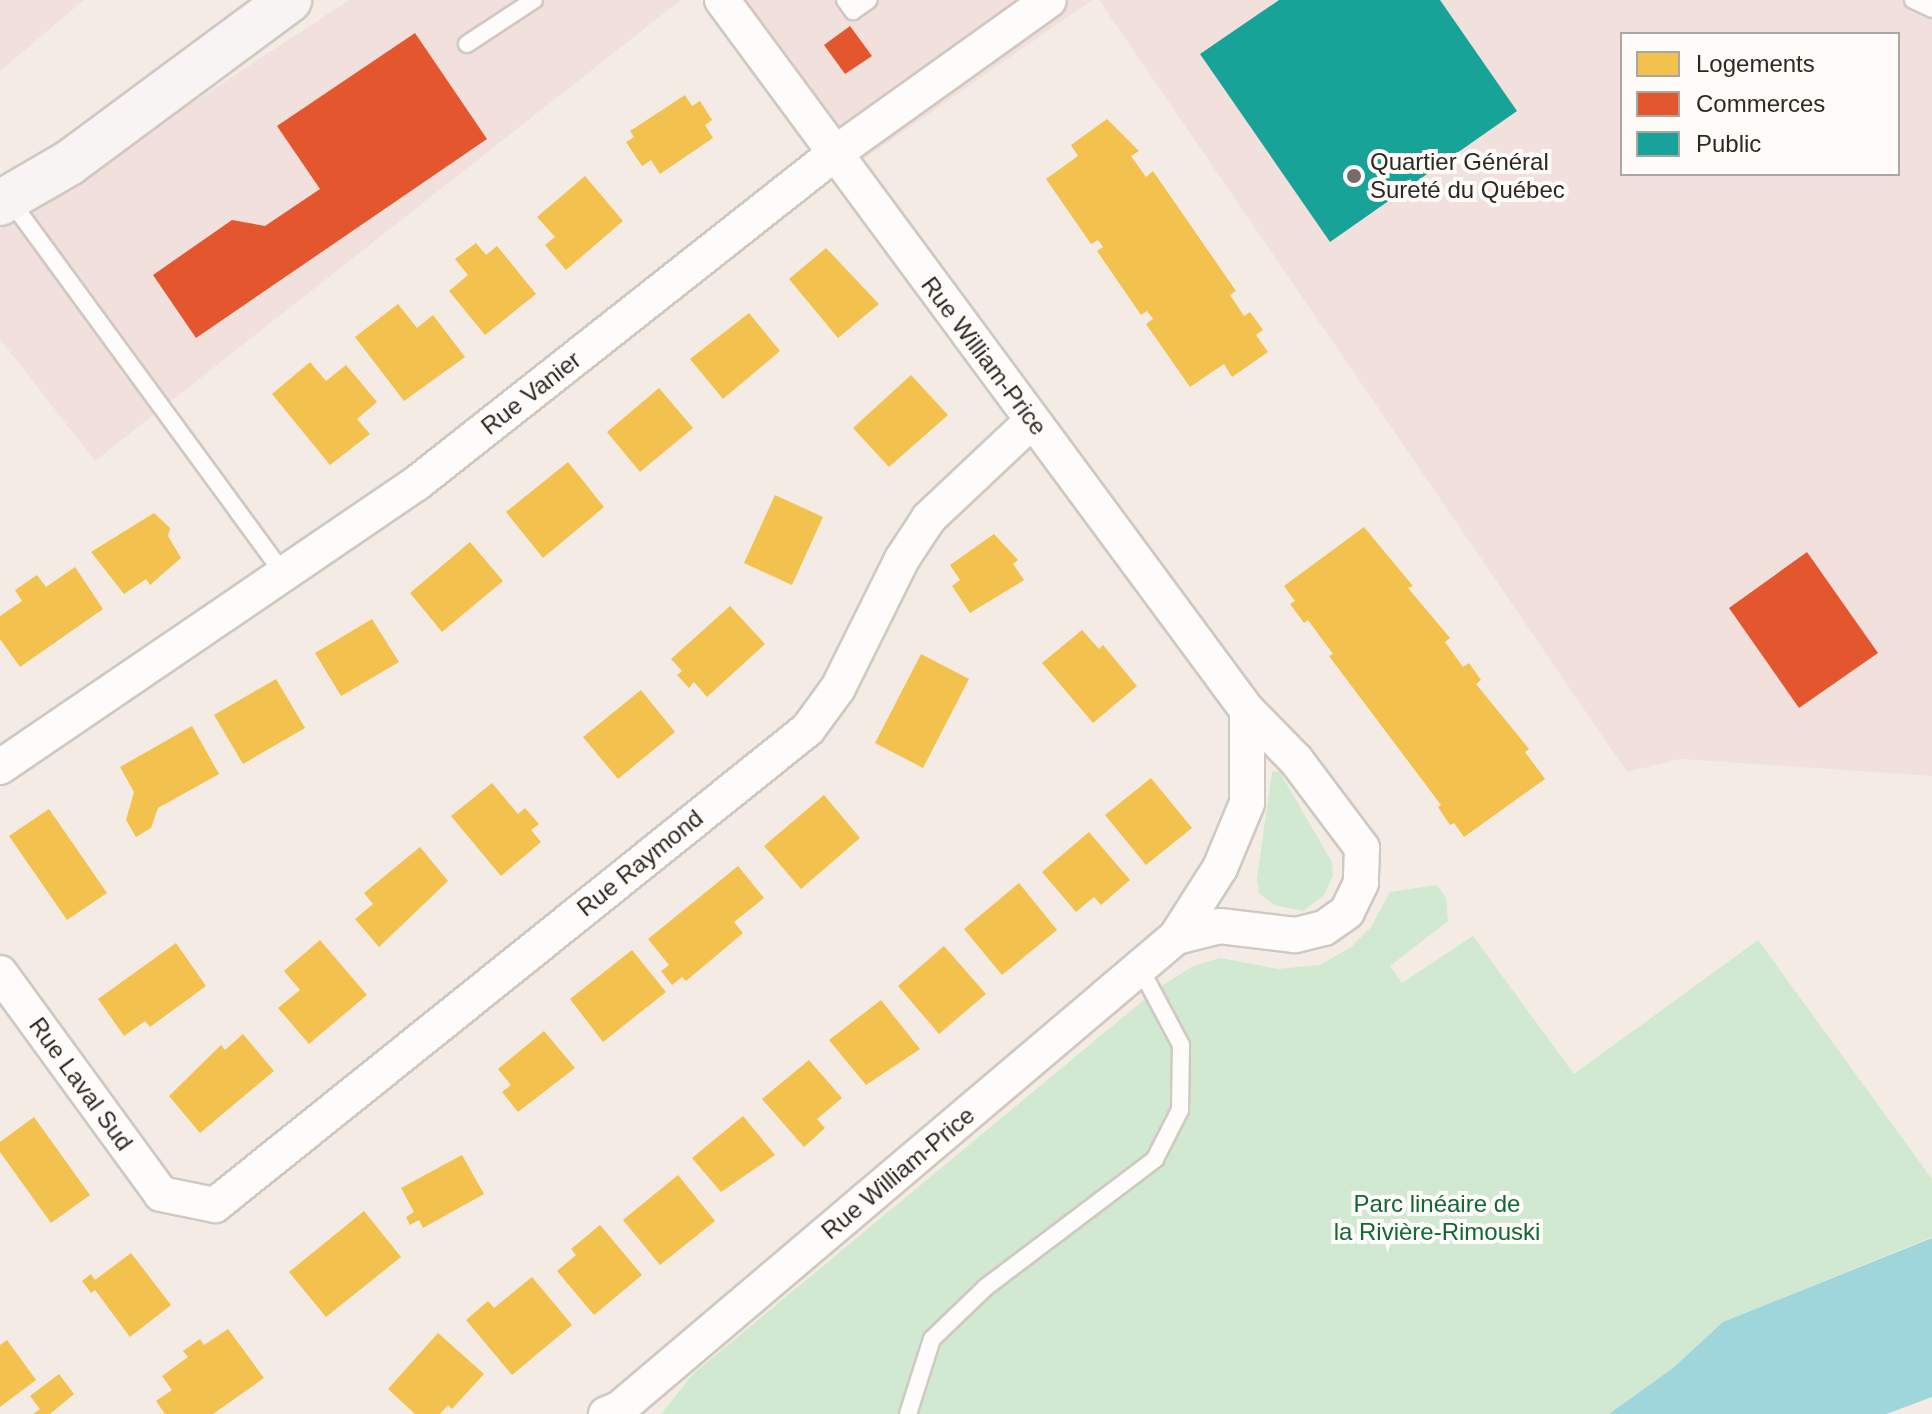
<!DOCTYPE html>
<html>
<head>
<meta charset="utf-8">
<style>
  body { margin:0 }
  #map { position:relative; width:1932px; height:1414px; overflow:hidden; background:#f4ece4; font-family:Arial,sans-serif }
  div>[style] { position:absolute }
  .commercial>* { inset:0; background:#f2e0dd }
  .green>* { inset:0; background:#d0e9d0 }
  .water>* { inset:0; background:#9ed6db }
  .homes>* { inset:0; background:#f2c14e }
  .shops>* { inset:0; background:#e4572e }
  .public>* { inset:0; background:#17a398 }
  .roads { filter:drop-shadow(2px 0 #cfc9c2) drop-shadow(-2px 0 #cfc9c2) drop-shadow(0 2px #cfc9c2) drop-shadow(0 -2px #cfc9c2) }
  .service>* { height:16px; margin:-8px; padding:0 8px; transform-origin:8px; border-radius:8px; background:#fdfcfb }
  .minor>* { height:34px; margin:-17px; padding:0 17px; transform-origin:17px; border-radius:17px; background:#fdfcfb }
  .primary>* { height:44px; margin:-22px; padding:0 22px; transform-origin:22px; border-radius:22px; background:#f8f4f3 }
  .dots>* { width:22px; height:22px; translate:-50% -50%; box-sizing:border-box; border:4px solid #fefbf8; border-radius:50% }
  span { translate:-50% -50%; white-space:nowrap; text-align:center; line-height:1.15; -webkit-text-stroke:8px #fefbf8; paint-order:stroke }
  .poi-label { font-size:24px; color:#2e2823 }
  .left { translate:0 -50%; text-align:left }
  .street-label { font-size:24px; color:#2e2823 }
  .park-label { font-size:24px; color:#106835 }
  .legend { position:absolute; left:1620px; top:32px; width:280px; height:144px; box-sizing:border-box; background:#fefbf8; border:2px solid #aba7a3; margin:0; padding:10px 14px; list-style:none; font-size:24px; color:#2e2823 }
  .legend li { display:flex; align-items:center; gap:16px; height:40px }
  .legend b { width:40px; border:2px solid #aba7a3 }
</style>
</head>
<body>
<div id="map">
  <div class="commercial">
    <div style="clip-path:polygon(0 0,84px 0,0 71px)"></div>
    <div style="clip-path:polygon(349px 0,681px 0,95px 461px,0 339px,0 229px)"></div>
    <div style="clip-path:polygon(713px 0,1092px 0,837px 178px)"></div>
    <div style="clip-path:polygon(evenodd,1099px 0,1932px 0,1932px 776px,1681px 759px,1627px 772px,1099px 0,1622px 34px,1898px 34px,1898px 174px,1622px 174px,1622px 34px)"></div>
  </div>
  <div class="green">
    <div style="clip-path:polygon(1279px 771px,1332px 862px,1333px 876px,1324px 895px,1303px 911px,1274px 905px,1259px 893px,1257px 878px,1272px 772px)"></div>
    <div style="clip-path:polygon(1437px 885px,1446px 898px,1448px 921px,1390px 966px,1402px 983px,1473px 936px,1574px 1074px,1758px 940px,1932px 1179px,1932px 1237px,1723px 1322px,1673px 1368px,1609px 1414px,661px 1414px,694px 1373px,1157px 989px,1193px 966px,1220px 958px,1278px 969px,1320px 965px,1351px 947px,1371px 927px,1390px 892px)"></div>
  </div>
  <div class="water">
    <div style="clip-path:polygon(1932px 1238px,1932px 1397px,1886px 1414px,1609px 1414px,1673px 1368px,1723px 1322px)"></div>
  </div>
  <div class="homes">
    <div style="clip-path:polygon(685px 95px,692px 106px,700px 101px,712px 120px,705px 125px,713px 138px,660px 174px,651px 160px,642px 166px,626px 142px,634px 137px,630px 131px)"></div>
    <div style="clip-path:polygon(1107px 119px,1139px 151px,1131px 156px,1146px 177px,1153px 171px,1236px 291px,1230px 295px,1244px 316px,1250px 312px,1263px 330px,1256px 335px,1268px 352px,1232px 377px,1224px 364px,1190px 387px,1146px 324px,1153px 319px,1147px 311px,1141px 315px,1097px 251px,1103px 247px,1098px 240px,1091px 244px,1046px 179px,1078px 156px,1071px 145px)"></div>
    <div style="clip-path:polygon(585px 176px,623px 221px,566px 270px,545px 245px,555px 237px,537px 217px)"></div>
    <div style="clip-path:polygon(476px 243px,486px 255px,497px 246px,536px 294px,485px 335px,449px 291px,468px 275px,455px 259px)"></div>
    <div style="clip-path:polygon(826px 248px,879px 304px,838px 338px,789px 279px)"></div>
    <div style="clip-path:polygon(398px 304px,417px 328px,433px 315px,465px 357px,404px 401px,355px 337px)"></div>
    <div style="clip-path:polygon(749px 313px,780px 351px,723px 399px,690px 359px)"></div>
    <div style="clip-path:polygon(310px 362px,326px 381px,346px 365px,377px 402px,357px 419px,370px 434px,330px 465px,272px 394px)"></div>
    <div style="clip-path:polygon(911px 375px,948px 415px,889px 467px,853px 428px)"></div>
    <div style="clip-path:polygon(659px 388px,693px 428px,640px 472px,607px 432px)"></div>
    <div style="clip-path:polygon(568px 462px,604px 507px,543px 558px,506px 512px)"></div>
    <div style="clip-path:polygon(775px 495px,823px 517px,792px 585px,744px 563px)"></div>
    <div style="clip-path:polygon(154px 513px,170px 528px,168px 536px,181px 558px,150px 585px,146px 579px,124px 594px,91px 552px)"></div>
    <div style="clip-path:polygon(1364px 527px,1413px 586px,1408px 588px,1450px 638px,1445px 642px,1463px 667px,1469px 663px,1481px 680px,1476px 684px,1529px 749px,1525px 752px,1545px 779px,1464px 837px,1454px 823px,1450px 825px,1438px 807px,1441px 805px,1329px 656px,1333px 654px,1308px 620px,1304px 623px,1290px 604px,1295px 601px,1284px 586px)"></div>
    <div style="clip-path:polygon(994px 534px,1018px 560px,1013px 564px,1024px 580px,970px 613px,952px 586px,960px 580px,950px 565px)"></div>
    <div style="clip-path:polygon(470px 542px,503px 581px,442px 632px,410px 593px)"></div>
    <div style="clip-path:polygon(75px 567px,103px 609px,20px 667px,0 639px,0 616px,22px 601px,15px 590px,37px 575px,46px 587px)"></div>
    <div style="clip-path:polygon(730px 606px,765px 644px,707px 697px,694px 682px,689px 688px,677px 675px,682px 671px,671px 659px)"></div>
    <div style="clip-path:polygon(372px 619px,399px 662px,341px 696px,315px 653px)"></div>
    <div style="clip-path:polygon(1082px 630px,1099px 649px,1103px 645px,1137px 686px,1093px 723px,1042px 663px)"></div>
    <div style="clip-path:polygon(921px 654px,969px 679px,923px 768px,875px 743px)"></div>
    <div style="clip-path:polygon(276px 679px,305px 728px,243px 764px,214px 715px)"></div>
    <div style="clip-path:polygon(641px 690px,675px 732px,618px 779px,583px 737px)"></div>
    <div style="clip-path:polygon(192px 726px,219px 774px,158px 808px,151px 828px,136px 837px,126px 820px,134px 792px,120px 767px)"></div>
    <div style="clip-path:polygon(1151px 778px,1192px 828px,1146px 865px,1105px 815px)"></div>
    <div style="clip-path:polygon(492px 783px,518px 814px,525px 808px,539px 824px,531px 830px,541px 842px,501px 876px,451px 816px)"></div>
    <div style="clip-path:polygon(824px 795px,860px 838px,801px 889px,764px 846px)"></div>
    <div style="clip-path:polygon(49px 809px,107px 893px,67px 920px,9px 836px)"></div>
    <div style="clip-path:polygon(1089px 832px,1130px 880px,1101px 905px,1094px 897px,1076px 912px,1042px 872px)"></div>
    <div style="clip-path:polygon(420px 847px,448px 881px,379px 947px,355px 919px,373px 904px,364px 893px)"></div>
    <div style="clip-path:polygon(738px 866px,764px 898px,734px 922px,743px 933px,686px 981px,682px 977px,672px 985px,661px 971px,669px 965px,648px 939px)"></div>
    <div style="clip-path:polygon(1019px 883px,1057px 930px,1002px 975px,964px 929px)"></div>
    <div style="clip-path:polygon(320px 940px,367px 995px,309px 1044px,278px 1008px,300px 990px,284px 971px)"></div>
    <div style="clip-path:polygon(176px 943px,206px 986px,150px 1027px,145px 1021px,124px 1036px,98px 999px)"></div>
    <div style="clip-path:polygon(944px 946px,986px 994px,939px 1034px,898px 986px)"></div>
    <div style="clip-path:polygon(632px 950px,666px 992px,603px 1042px,570px 999px)"></div>
    <div style="clip-path:polygon(881px 1000px,920px 1049px,866px 1085px,829px 1040px)"></div>
    <div style="clip-path:polygon(544px 1031px,575px 1068px,518px 1112px,502px 1092px,511px 1085px,498px 1069px)"></div>
    <div style="clip-path:polygon(243px 1034px,274px 1071px,200px 1133px,169px 1096px,221px 1045px,225px 1050px)"></div>
    <div style="clip-path:polygon(809px 1060px,842px 1098px,817px 1119px,825px 1128px,804px 1147px,762px 1099px)"></div>
    <div style="clip-path:polygon(743px 1116px,775px 1155px,721px 1192px,692px 1158px)"></div>
    <div style="clip-path:polygon(34px 1117px,90px 1195px,51px 1223px,0 1152px,0 1142px)"></div>
    <div style="clip-path:polygon(462px 1155px,484px 1194px,423px 1228px,419px 1220px,410px 1225px,406px 1217px,414px 1212px,401px 1188px)"></div>
    <div style="clip-path:polygon(678px 1175px,715px 1221px,660px 1265px,623px 1220px)"></div>
    <div style="clip-path:polygon(364px 1211px,401px 1257px,326px 1317px,289px 1272px)"></div>
    <div style="clip-path:polygon(600px 1225px,642px 1275px,594px 1315px,557px 1271px,576px 1255px,571px 1249px)"></div>
    <div style="clip-path:polygon(131px 1253px,171px 1305px,130px 1337px,95px 1290px,91px 1293px,82px 1281px,91px 1274px,95px 1280px)"></div>
    <div style="clip-path:polygon(532px 1277px,572px 1325px,512px 1375px,466px 1320px,488px 1301px,494px 1308px)"></div>
    <div style="clip-path:polygon(228px 1329px,264px 1378px,213px 1414px,165px 1414px,156px 1401px,172px 1390px,162px 1376px,188px 1357px,183px 1351px,200px 1339px,204px 1345px)"></div>
    <div style="clip-path:polygon(438px 1333px,484px 1374px,452px 1409px,448px 1405px,440px 1414px,415px 1414px,388px 1389px)"></div>
    <div style="clip-path:polygon(7px 1340px,36px 1380px,0 1407px,0 1345px)"></div>
    <div style="clip-path:polygon(59px 1374px,74px 1394px,50px 1414px,33px 1414px,40px 1409px,30px 1396px)"></div>
  </div>
  <div class="shops">
    <div style="clip-path:polygon(850px 26px,872px 56px,845px 74px,824px 45px)"></div>
    <div style="clip-path:polygon(415px 33px,487px 139px,196px 338px,153px 275px,232px 220px,265px 226px,320px 189px,277px 126px)"></div>
    <div style="clip-path:polygon(1807px 552px,1878px 653px,1799px 708px,1729px 608px)"></div>
  </div>
  <div class="public">
    <div style="clip-path:polygon(1279px 0,1440px 0,1517px 111px,1330px 242px,1200px 54px)"></div>
  </div>
  <div class="roads">
    <div class="service">
      <div style="left:845px;top:0;width:14px;rotate:54deg"></div>
      <div style="left:853px;top:11px;width:19px;rotate:-35deg"></div>
      <div style="left:1913px;top:0;width:21px;rotate:25deg"></div>
      <div style="left:467px;top:44px;width:80px;rotate:-33.3deg"></div>
      <div style="left:10px;top:200px;width:464px;rotate:53.8deg"></div>
      <div style="left:908px;top:1414px;width:79px;rotate:-72.3deg"></div>
      <div style="left:932px;top:1339px;width:75px;rotate:-43.9deg"></div>
      <div style="left:986px;top:1287px;width:212px;rotate:-37.1deg"></div>
      <div style="left:1155px;top:1159px;width:55px;rotate:-63deg"></div>
      <div style="left:1180px;top:1110px;width:65px;rotate:-89.1deg"></div>
      <div style="left:1181px;top:1045px;width:87px;rotate:-118deg"></div>
    </div>
    <div class="minor">
      <div style="left:722px;top:0;width:883px;rotate:53.52deg"></div>
      <div style="left:1247px;top:710px;width:70px;rotate:45.6deg"></div>
      <div style="left:1296px;top:760px;width:110px;rotate:53.1deg"></div>
      <div style="left:1362px;top:848px;width:35px;rotate:92deg"></div>
      <div style="left:1361px;top:883px;width:32px;rotate:116deg"></div>
      <div style="left:1347px;top:912px;width:28px;rotate:145deg"></div>
      <div style="left:1324px;top:928px;width:30px;rotate:166deg"></div>
      <div style="left:1295px;top:935px;width:76px;rotate:-173.2deg"></div>
      <div style="left:1220px;top:926px;width:45px;rotate:166deg"></div>
      <div style="left:0;top:767px;width:505px;rotate:-34.26deg"></div>
      <div style="left:417px;top:483px;width:531px;rotate:-38.27deg"></div>
      <div style="left:834px;top:154px;width:264px;rotate:-35.6deg"></div>
      <div style="left:0;top:973px;width:273px;rotate:53.9deg"></div>
      <div style="left:161px;top:1194px;width:55px;rotate:11.5deg"></div>
      <div style="left:215px;top:1205px;width:760px;rotate:-38.75deg"></div>
      <div style="left:808px;top:729px;width:51px;rotate:-53.8deg"></div>
      <div style="left:838px;top:688px;width:144px;rotate:-63.6deg"></div>
      <div style="left:902px;top:559px;width:49px;rotate:-56.6deg"></div>
      <div style="left:929px;top:518px;width:141px;rotate:-43.3deg"></div>
      <div style="left:606px;top:1414px;width:14px;rotate:-21deg"></div>
      <div style="left:619px;top:1409px;width:730px;rotate:-40.28deg"></div>
      <div style="left:1176px;top:937px;width:82px;rotate:-57.5deg"></div>
      <div style="left:1220px;top:868px;width:70px;rotate:-67.4deg"></div>
      <div style="left:1247px;top:803px;width:93px;rotate:-90deg"></div>
    </div>
    <div class="primary">
      <div style="left:0;top:203px;width:80px;rotate:-30.1deg"></div>
      <div style="left:69px;top:163px;width:274px;rotate:-36.5deg"></div>
    </div>
  </div>
  <div class="dots">
    <div style="left:1354px;top:176px;background:#736d67"></div>
  </div>
  <div class="poi-label">
    <span class="left" style="left:1370px;top:176px">Quartier Général<br>Sureté du Québec</span>
  </div>
  <div class="street-label">
    <span style="left:984px;top:356px;rotate:53deg">Rue William-Price</span>
    <span style="left:531px;top:393px;rotate:-38deg">Rue Vanier</span>
    <span style="left:640px;top:863px;rotate:-39deg">Rue Raymond</span>
    <span style="left:81px;top:1084px;rotate:54deg">Rue Laval Sud</span>
    <span style="left:898px;top:1173px;rotate:-40deg">Rue William-Price</span>
  </div>
  <div class="park-label">
    <span style="left:1437px;top:1218px">Parc linéaire de<br>la Rivière-Rimouski</span>
  </div>
  <ul class="legend">
  <li><b style="height:22px;background:#f2c14e"></b>Logements</li>
  <li><b style="height:22px;background:#e4572e"></b>Commerces</li>
  <li><b style="height:22px;background:#17a398"></b>Public</li>
  </ul>
</div>
</body>
</html>
